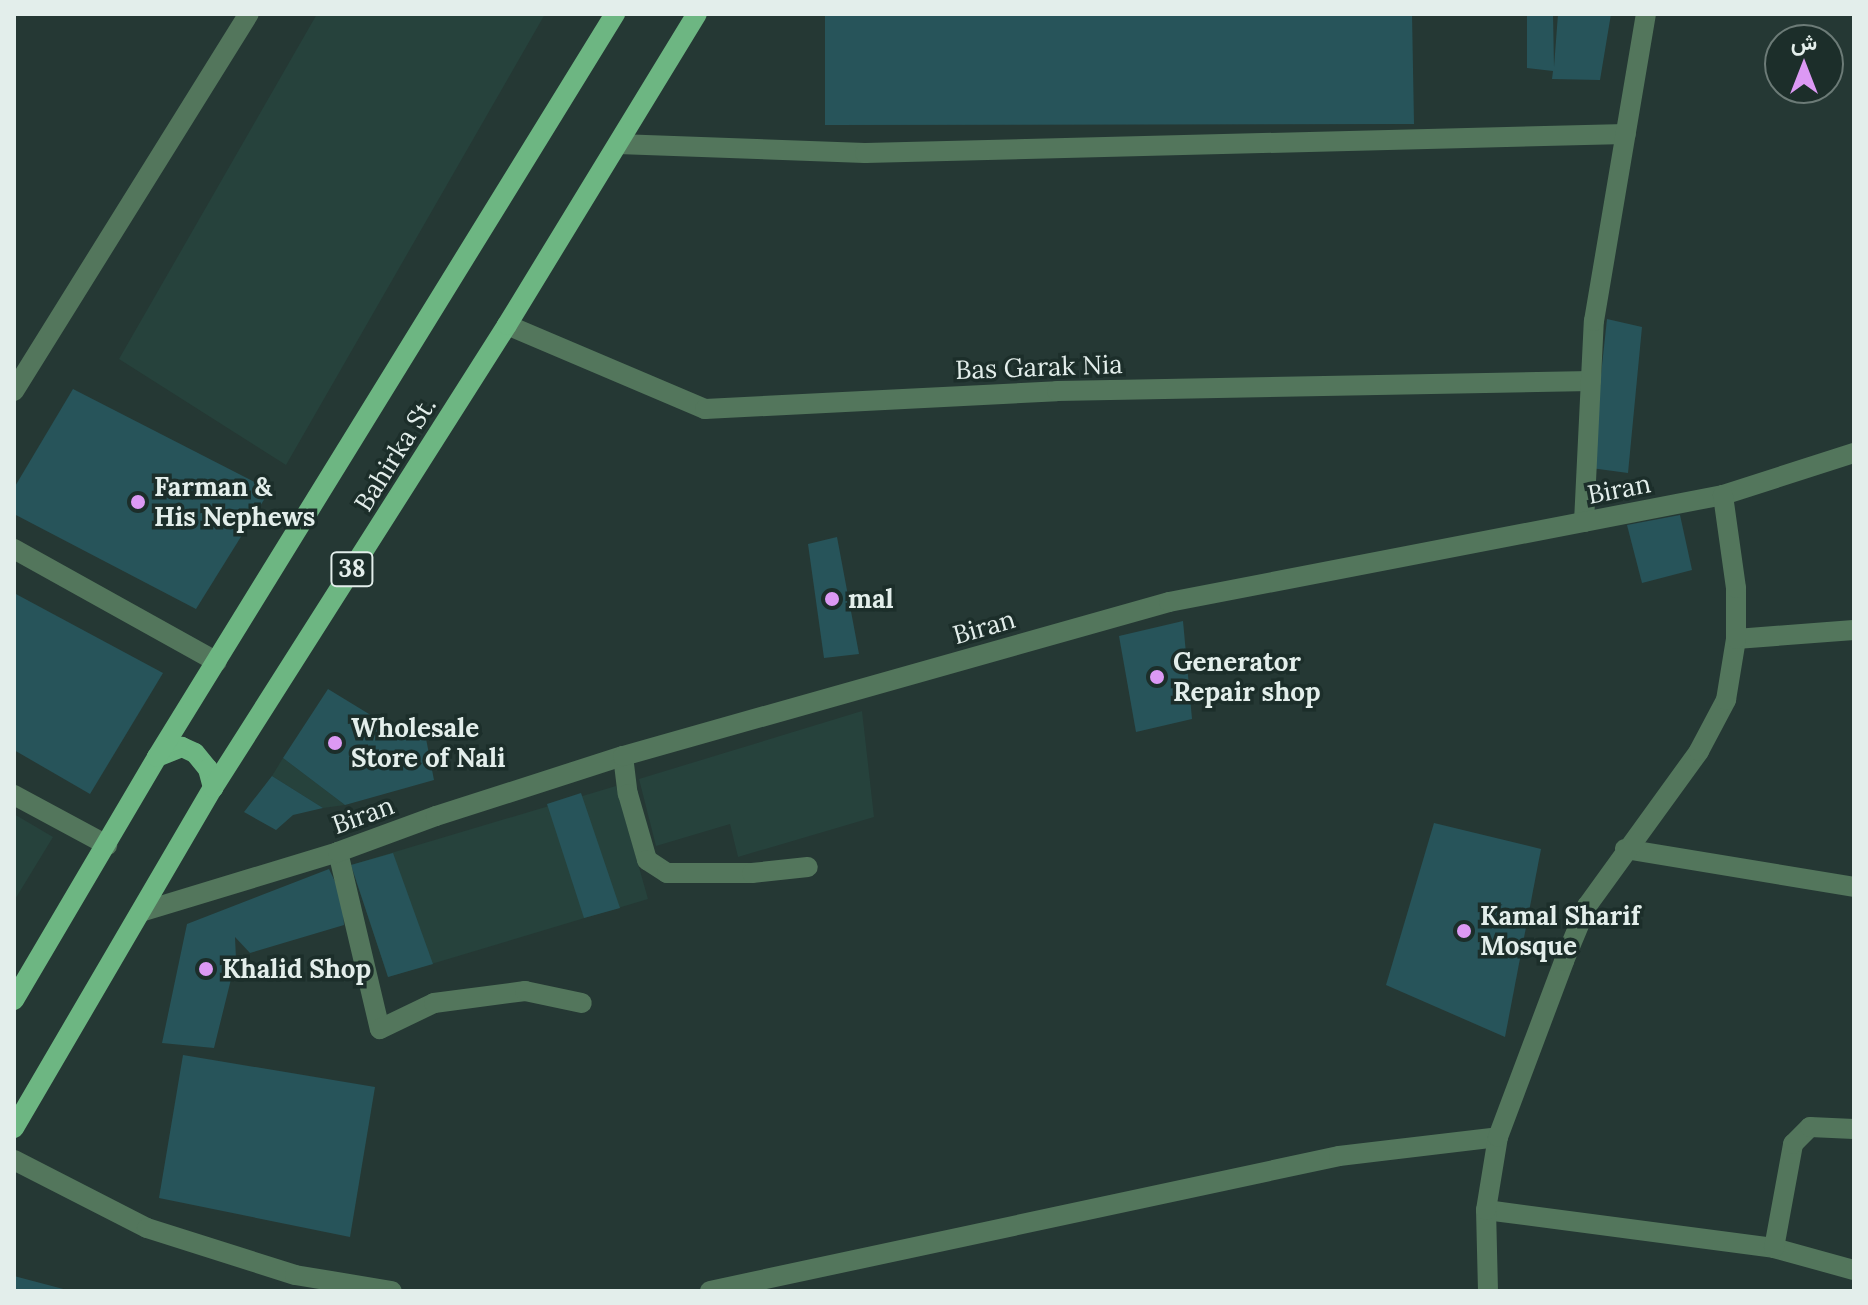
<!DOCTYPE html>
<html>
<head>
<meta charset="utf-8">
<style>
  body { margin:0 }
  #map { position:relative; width:1868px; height:1305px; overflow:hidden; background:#253834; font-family:Lora,Vazirmatn,serif }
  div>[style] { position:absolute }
  .built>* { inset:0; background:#26423c }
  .building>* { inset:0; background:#27545a }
  .minor>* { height:20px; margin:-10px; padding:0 10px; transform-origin:10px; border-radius:10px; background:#53765c }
  .primary>* { height:20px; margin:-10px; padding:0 10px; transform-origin:10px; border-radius:10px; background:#6db682 }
  .dots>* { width:22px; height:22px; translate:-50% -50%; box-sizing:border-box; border:4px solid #1c2e2a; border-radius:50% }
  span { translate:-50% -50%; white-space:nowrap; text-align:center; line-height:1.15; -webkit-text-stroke:7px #1c2e2a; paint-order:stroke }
  .shield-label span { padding:2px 6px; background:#1c2e2a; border:2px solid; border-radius:6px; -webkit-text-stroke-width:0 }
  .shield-label { font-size:24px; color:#e3eeeb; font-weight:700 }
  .street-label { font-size:26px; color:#e3eeeb }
  .poi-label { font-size:26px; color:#e3eeeb; font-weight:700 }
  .left { translate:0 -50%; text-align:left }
  .frame { position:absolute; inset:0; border:16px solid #e3eeeb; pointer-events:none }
  .north { position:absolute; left:1764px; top:24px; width:80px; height:80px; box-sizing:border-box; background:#1c2e2a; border:2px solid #6c7b77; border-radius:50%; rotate:0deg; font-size:22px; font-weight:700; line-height:32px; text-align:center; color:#e3eeeb }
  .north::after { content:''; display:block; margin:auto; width:28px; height:36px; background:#dc99f4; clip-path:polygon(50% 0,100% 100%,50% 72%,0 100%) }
</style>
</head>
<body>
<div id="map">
  <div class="built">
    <div style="clip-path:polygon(317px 14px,545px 14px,286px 465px,119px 359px)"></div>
    <div style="clip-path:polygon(862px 711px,874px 817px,738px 857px,730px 824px,656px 846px,639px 779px)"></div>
    <div style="clip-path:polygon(283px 758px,345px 805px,323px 808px,272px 776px)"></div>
    <div style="clip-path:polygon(616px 786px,648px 899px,388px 977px,351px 865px)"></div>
    <div style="clip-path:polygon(14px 814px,53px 837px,14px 901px)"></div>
  </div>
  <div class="building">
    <div style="clip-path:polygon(825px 14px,1412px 14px,1414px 124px,825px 125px)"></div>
    <div style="clip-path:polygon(1527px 14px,1553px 14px,1554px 67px,1558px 14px,1611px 14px,1600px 80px,1552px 79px,1553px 71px,1527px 68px)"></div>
    <div style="clip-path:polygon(1607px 319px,1642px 327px,1628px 473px,1591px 468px)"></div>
    <div style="clip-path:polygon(73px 389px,270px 490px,196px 609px,14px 514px,14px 488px)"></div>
    <div style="clip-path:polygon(1680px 515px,1692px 570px,1642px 583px,1627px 525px)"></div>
    <div style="clip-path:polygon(837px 537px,859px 654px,824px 658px,808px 544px)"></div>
    <div style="clip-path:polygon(14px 593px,163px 673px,90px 794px,14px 750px)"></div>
    <div style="clip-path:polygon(1183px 621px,1192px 719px,1136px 732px,1119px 636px)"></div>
    <div style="clip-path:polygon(328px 689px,387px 725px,385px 729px,423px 723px,434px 780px,345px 805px,283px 758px)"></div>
    <div style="clip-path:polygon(272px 776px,323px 808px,293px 815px,276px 830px,244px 812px)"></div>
    <div style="clip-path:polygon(581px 793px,620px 908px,584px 918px,547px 804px)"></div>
    <div style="clip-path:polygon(1434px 823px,1541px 849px,1505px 1037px,1386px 985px)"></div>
    <div style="clip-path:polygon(393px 853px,433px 964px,388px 977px,351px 865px)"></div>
    <div style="clip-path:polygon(329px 869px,342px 896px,344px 925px,250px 953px,235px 937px,236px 959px,214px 1048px,162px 1043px,187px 924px)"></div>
    <div style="clip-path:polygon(183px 1055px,375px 1087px,350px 1237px,159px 1198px)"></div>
    <div style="clip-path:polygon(14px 1276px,67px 1290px,67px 1291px,14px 1291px)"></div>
  </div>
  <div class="minor">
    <div style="left:618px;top:144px;width:247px;rotate:2.1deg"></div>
    <div style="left:865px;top:153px;width:761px;rotate:-1.43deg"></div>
    <div style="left:507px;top:325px;width:215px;rotate:23deg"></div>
    <div style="left:705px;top:409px;width:352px;rotate:-2.9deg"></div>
    <div style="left:1057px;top:391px;width:534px;rotate:-1.07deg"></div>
    <div style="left:14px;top:391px;width:444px;rotate:-58.1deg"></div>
    <div style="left:1584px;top:522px;width:201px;rotate:-87.2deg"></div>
    <div style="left:1594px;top:321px;width:311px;rotate:-80.4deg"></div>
    <div style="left:14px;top:549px;width:232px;rotate:29.1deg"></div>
    <div style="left:1736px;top:639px;width:118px;rotate:-4.4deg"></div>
    <div style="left:623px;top:756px;width:38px;rotate:83deg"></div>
    <div style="left:628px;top:794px;width:69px;rotate:73.9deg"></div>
    <div style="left:647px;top:860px;width:24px;rotate:33deg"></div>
    <div style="left:667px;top:873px;width:85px"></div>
    <div style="left:752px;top:873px;width:56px;rotate:-6.1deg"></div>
    <div style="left:14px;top:795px;width:106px;rotate:28.3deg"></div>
    <div style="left:1625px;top:849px;width:232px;rotate:9.4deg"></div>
    <div style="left:338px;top:852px;width:182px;rotate:76.7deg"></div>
    <div style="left:380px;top:1029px;width:60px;rotate:-25.7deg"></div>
    <div style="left:434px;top:1003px;width:92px;rotate:-7.5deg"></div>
    <div style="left:525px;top:991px;width:58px;rotate:11.9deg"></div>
    <div style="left:144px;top:911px;width:203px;rotate:-16.9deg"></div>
    <div style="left:338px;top:852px;width:104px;rotate:-20.2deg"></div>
    <div style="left:436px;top:816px;width:196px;rotate:-17.8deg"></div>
    <div style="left:623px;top:756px;width:567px;rotate:-15.75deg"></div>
    <div style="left:1169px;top:602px;width:564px;rotate:-10.93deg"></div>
    <div style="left:1723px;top:495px;width:138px;rotate:-17.8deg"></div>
    <div style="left:14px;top:1160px;width:149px;rotate:27.1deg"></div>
    <div style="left:147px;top:1228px;width:155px;rotate:17.6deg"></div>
    <div style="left:295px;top:1275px;width:98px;rotate:9.4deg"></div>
    <div style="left:1486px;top:1210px;width:290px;rotate:7.5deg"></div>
    <div style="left:1774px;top:1248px;width:83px;rotate:15.4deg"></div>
    <div style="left:1774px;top:1248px;width:106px;rotate:-79.6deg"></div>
    <div style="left:1793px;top:1144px;width:24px;rotate:-45deg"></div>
    <div style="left:1810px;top:1127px;width:44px;rotate:2.6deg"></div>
    <div style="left:710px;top:1291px;width:643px;rotate:-12.11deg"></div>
    <div style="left:1339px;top:1156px;width:160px;rotate:-6.8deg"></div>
    <div style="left:1488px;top:1291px;width:81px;rotate:-91.4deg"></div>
    <div style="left:1486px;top:1210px;width:74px;rotate:-80.7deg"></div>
    <div style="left:1498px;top:1137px;width:188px;rotate:-69.4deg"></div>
    <div style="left:1564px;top:961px;width:60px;rotate:-67.3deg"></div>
    <div style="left:1587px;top:906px;width:191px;rotate:-54.1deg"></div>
    <div style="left:1699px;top:751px;width:58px;rotate:-62.1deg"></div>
    <div style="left:1726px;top:700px;width:62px;rotate:-80.7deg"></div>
    <div style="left:1736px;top:639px;width:51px;rotate:-90deg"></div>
    <div style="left:1736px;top:588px;width:94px;rotate:-98deg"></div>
  </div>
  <div class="primary">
    <div style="left:157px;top:757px;width:27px;rotate:-22deg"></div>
    <div style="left:182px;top:747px;width:14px;rotate:25deg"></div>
    <div style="left:195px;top:753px;width:21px;rotate:51deg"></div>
    <div style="left:208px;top:769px;width:20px;rotate:75deg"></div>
    <div style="left:14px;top:1000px;width:282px;rotate:-59.5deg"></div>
    <div style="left:157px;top:757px;width:873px;rotate:-58.35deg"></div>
    <div style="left:14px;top:1128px;width:394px;rotate:-59.7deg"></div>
    <div style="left:213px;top:788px;width:548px;rotate:-57.58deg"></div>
    <div style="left:507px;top:325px;width:364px;rotate:-58.6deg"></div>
  </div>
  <div class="dots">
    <div style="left:138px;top:502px;background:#dc99f4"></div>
    <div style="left:832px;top:599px;background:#dc99f4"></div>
    <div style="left:1157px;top:677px;background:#dc99f4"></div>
    <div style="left:335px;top:743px;background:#dc99f4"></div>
    <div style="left:1464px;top:931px;background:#dc99f4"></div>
    <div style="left:206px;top:969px;background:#dc99f4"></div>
  </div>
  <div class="shield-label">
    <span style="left:352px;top:569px">38</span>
  </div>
  <div class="street-label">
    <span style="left:1039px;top:367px;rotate:-2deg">Bas Garak Nia</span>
    <span style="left:395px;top:454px;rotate:-58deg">Bahirka St.</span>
    <span style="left:1619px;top:489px;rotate:-11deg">Biran</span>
    <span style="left:984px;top:627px;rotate:-16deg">Biran</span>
    <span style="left:363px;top:815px;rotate:-20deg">Biran</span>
  </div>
  <div class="poi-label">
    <span class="left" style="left:154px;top:502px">Farman &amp;<br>His Nephews</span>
    <span class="left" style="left:848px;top:599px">mal</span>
    <span class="left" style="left:1173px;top:677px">Generator<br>Repair shop</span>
    <span class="left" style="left:351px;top:743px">Wholesale<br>Store of Nali</span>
    <span class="left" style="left:1480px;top:931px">Kamal Sharif<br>Mosque</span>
    <span class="left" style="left:222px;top:969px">Khalid Shop</span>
  </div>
  <div class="frame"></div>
  <div class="north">ش</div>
</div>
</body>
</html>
